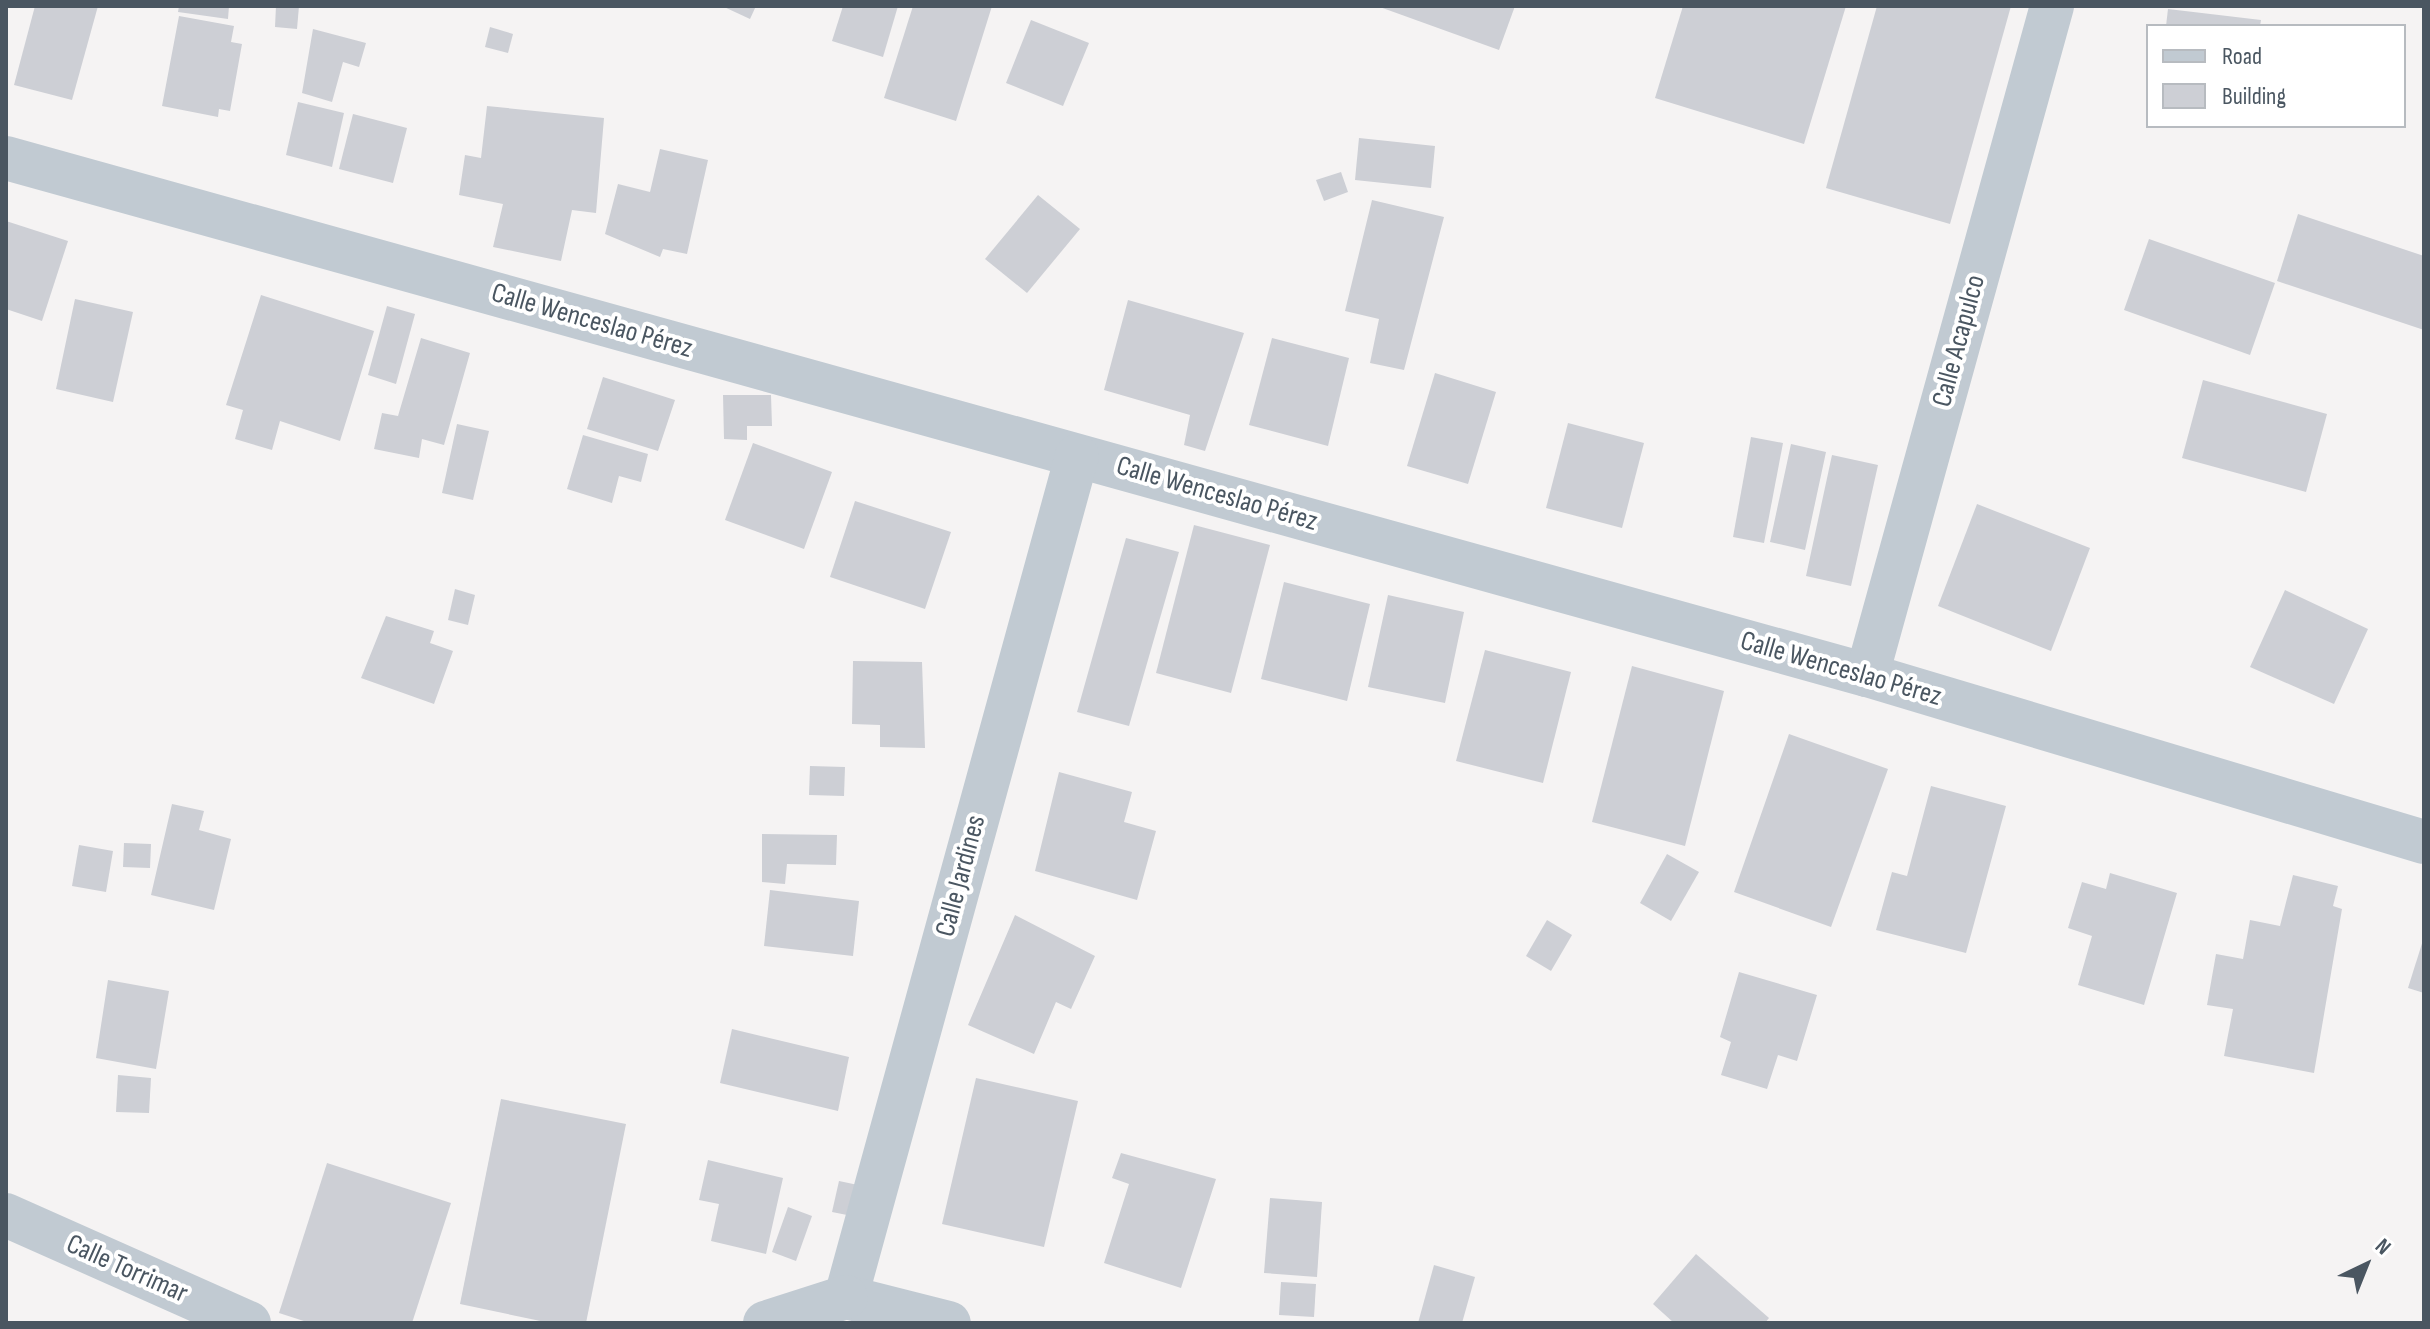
<!DOCTYPE html>
<html>
<head>
<meta charset="utf-8">
<style>
  body { margin:0 }
  #map { position:relative; width:2430px; height:1329px; overflow:hidden; background:#f5f3f3; font-family:"Sofia Sans Condensed",sans-serif }
  div>[style] { position:absolute }
  .building>* { inset:0; background:#cdcfd5 }
  .minor>* { height:44px; margin:-22px; padding:0 22px; transform-origin:22px; border-radius:22px; background:#c1cad2 }
  span { translate:-50% -50%; white-space:nowrap; text-align:center; line-height:1.15; -webkit-text-stroke:8px #fff; paint-order:stroke }
  .street-label { font-size:28px; color:#4a5661 }
  .frame { position:absolute; inset:0; border:8px solid #4a5661; pointer-events:none }
  .legend { position:absolute; left:2146px; top:24px; width:260px; height:104px; box-sizing:border-box; background:#fff; border:2px solid #b7bbc0; margin:0; padding:10px 14px; list-style:none; font-size:24px; color:#4a5661 }
  .legend li { display:flex; align-items:center; gap:16px; height:40px }
  .legend b { width:40px; border:2px solid #b7bbc0 }
  .north { position:absolute; left:2326px; top:1225px; width:80px; height:80px; -webkit-text-stroke:6px #fff; paint-order:stroke; rotate:43deg; font-size:22px; font-weight:700; line-height:32px; text-align:center; color:#4a5661 }
  .north::after { content:''; display:block; margin:auto; width:28px; height:36px; background:#4a5661; clip-path:polygon(50% 0,100% 100%,50% 72%,0 100%) }
</style>
</head>
<body>
<div id="map">
  <div class="building">
    <div style="clip-path:polygon(35px 6px,98px 6px,72px 100px,14px 85px)"></div>
    <div style="clip-path:polygon(179px 6px,229px 6px,228px 19px,178px 12px)"></div>
    <div style="clip-path:polygon(276px 6px,299px 6px,297px 29px,275px 27px)"></div>
    <div style="clip-path:polygon(722px 6px,756px 6px,750px 19px)"></div>
    <div style="clip-path:polygon(843px 6px,898px 6px,883px 57px,832px 41px)"></div>
    <div style="clip-path:polygon(913px 6px,992px 6px,956px 121px,884px 98px)"></div>
    <div style="clip-path:polygon(1377px 6px,1515px 6px,1499px 50px)"></div>
    <div style="clip-path:polygon(1683px 6px,1846px 6px,1804px 144px,1655px 98px)"></div>
    <div style="clip-path:polygon(1877px 6px,2011px 6px,1950px 224px,1826px 188px)"></div>
    <div style="clip-path:polygon(2168px 9px,2261px 20px,2260px 26px,2166px 26px)"></div>
    <div style="clip-path:polygon(179px 16px,234px 26px,231px 42px,242px 44px,230px 111px,219px 109px,218px 117px,162px 106px)"></div>
    <div style="clip-path:polygon(1031px 20px,1089px 43px,1063px 106px,1006px 83px)"></div>
    <div style="clip-path:polygon(490px 27px,513px 34px,508px 53px,485px 47px)"></div>
    <div style="clip-path:polygon(313px 29px,366px 43px,359px 67px,343px 62px,332px 102px,302px 93px)"></div>
    <div style="clip-path:polygon(298px 102px,344px 113px,332px 167px,286px 155px)"></div>
    <div style="clip-path:polygon(487px 106px,604px 118px,596px 213px,572px 210px,561px 261px,493px 247px,503px 204px,459px 195px,465px 155px,481px 158px)"></div>
    <div style="clip-path:polygon(353px 114px,407px 128px,393px 183px,339px 169px)"></div>
    <div style="clip-path:polygon(1359px 138px,1435px 146px,1431px 188px,1355px 180px)"></div>
    <div style="clip-path:polygon(660px 149px,708px 160px,687px 254px,663px 249px,660px 257px,605px 234px,618px 184px,650px 192px)"></div>
    <div style="clip-path:polygon(1341px 172px,1348px 192px,1324px 201px,1316px 180px)"></div>
    <div style="clip-path:polygon(1038px 195px,1080px 229px,1027px 293px,985px 259px)"></div>
    <div style="clip-path:polygon(1372px 200px,1444px 217px,1404px 370px,1370px 363px,1379px 319px,1345px 311px)"></div>
    <div style="clip-path:polygon(2298px 214px,2424px 256px,2424px 330px,2277px 281px)"></div>
    <div style="clip-path:polygon(6px 221px,68px 241px,42px 321px,6px 309px)"></div>
    <div style="clip-path:polygon(2149px 239px,2275px 283px,2250px 355px,2124px 310px)"></div>
    <div style="clip-path:polygon(261px 295px,374px 331px,340px 441px,280px 421px,272px 450px,235px 439px,243px 410px,226px 405px)"></div>
    <div style="clip-path:polygon(75px 299px,133px 312px,113px 402px,56px 389px)"></div>
    <div style="clip-path:polygon(1128px 300px,1244px 333px,1205px 451px,1184px 445px,1190px 415px,1104px 390px)"></div>
    <div style="clip-path:polygon(387px 306px,415px 314px,396px 384px,368px 375px)"></div>
    <div style="clip-path:polygon(421px 338px,470px 353px,444px 445px,422px 439px,419px 458px,374px 449px,382px 413px,398px 416px)"></div>
    <div style="clip-path:polygon(1272px 338px,1349px 358px,1328px 446px,1249px 425px)"></div>
    <div style="clip-path:polygon(1435px 373px,1496px 392px,1468px 484px,1407px 466px)"></div>
    <div style="clip-path:polygon(603px 377px,675px 400px,658px 451px,587px 429px)"></div>
    <div style="clip-path:polygon(2203px 380px,2327px 414px,2306px 492px,2182px 458px)"></div>
    <div style="clip-path:polygon(723px 395px,771px 395px,772px 426px,747px 426px,747px 440px,724px 439px)"></div>
    <div style="clip-path:polygon(1568px 423px,1644px 443px,1622px 528px,1546px 508px)"></div>
    <div style="clip-path:polygon(457px 424px,489px 431px,473px 500px,442px 493px)"></div>
    <div style="clip-path:polygon(583px 435px,648px 454px,641px 482px,619px 476px,612px 503px,567px 489px)"></div>
    <div style="clip-path:polygon(1751px 437px,1783px 443px,1764px 543px,1733px 537px)"></div>
    <div style="clip-path:polygon(753px 443px,832px 472px,804px 549px,725px 520px)"></div>
    <div style="clip-path:polygon(1791px 444px,1826px 452px,1805px 550px,1770px 542px)"></div>
    <div style="clip-path:polygon(1832px 455px,1878px 465px,1851px 586px,1806px 576px)"></div>
    <div style="clip-path:polygon(855px 501px,951px 532px,925px 609px,830px 577px)"></div>
    <div style="clip-path:polygon(1977px 504px,2090px 548px,2051px 651px,1938px 606px)"></div>
    <div style="clip-path:polygon(1194px 525px,1270px 545px,1231px 693px,1156px 673px)"></div>
    <div style="clip-path:polygon(1126px 538px,1179px 552px,1129px 726px,1077px 712px)"></div>
    <div style="clip-path:polygon(1284px 582px,1370px 604px,1347px 701px,1261px 679px)"></div>
    <div style="clip-path:polygon(455px 589px,475px 595px,468px 625px,448px 620px)"></div>
    <div style="clip-path:polygon(2285px 590px,2368px 629px,2334px 704px,2250px 667px)"></div>
    <div style="clip-path:polygon(1388px 595px,1464px 612px,1445px 703px,1368px 687px)"></div>
    <div style="clip-path:polygon(386px 616px,434px 631px,430px 643px,453px 651px,434px 704px,361px 678px)"></div>
    <div style="clip-path:polygon(1485px 650px,1571px 672px,1543px 783px,1456px 761px)"></div>
    <div style="clip-path:polygon(853px 661px,922px 662px,925px 748px,880px 747px,880px 725px,852px 724px)"></div>
    <div style="clip-path:polygon(1632px 666px,1724px 691px,1685px 846px,1592px 822px)"></div>
    <div style="clip-path:polygon(1789px 734px,1888px 769px,1831px 927px,1734px 892px)"></div>
    <div style="clip-path:polygon(810px 766px,845px 767px,844px 796px,809px 795px)"></div>
    <div style="clip-path:polygon(1059px 772px,1132px 792px,1124px 822px,1156px 831px,1137px 900px,1035px 871px)"></div>
    <div style="clip-path:polygon(1931px 786px,2006px 806px,1966px 953px,1876px 930px,1892px 872px,1907px 876px)"></div>
    <div style="clip-path:polygon(172px 804px,204px 811px,199px 830px,231px 839px,214px 910px,151px 895px)"></div>
    <div style="clip-path:polygon(762px 834px,837px 835px,836px 865px,787px 864px,785px 884px,762px 882px)"></div>
    <div style="clip-path:polygon(124px 843px,151px 844px,150px 868px,123px 867px)"></div>
    <div style="clip-path:polygon(79px 845px,113px 851px,106px 892px,72px 886px)"></div>
    <div style="clip-path:polygon(1667px 854px,1699px 872px,1671px 921px,1640px 903px)"></div>
    <div style="clip-path:polygon(2110px 873px,2177px 893px,2144px 1005px,2078px 985px,2092px 936px,2068px 928px,2082px 882px,2106px 889px)"></div>
    <div style="clip-path:polygon(2293px 875px,2338px 886px,2333px 906px,2342px 909px,2314px 1073px,2224px 1056px,2233px 1009px,2207px 1005px,2216px 954px,2243px 959px,2250px 920px,2280px 926px)"></div>
    <div style="clip-path:polygon(770px 890px,859px 901px,853px 956px,764px 946px)"></div>
    <div style="clip-path:polygon(1015px 915px,1095px 956px,1071px 1009px,1056px 1002px,1034px 1054px,968px 1025px)"></div>
    <div style="clip-path:polygon(1547px 920px,1572px 935px,1551px 971px,1526px 956px)"></div>
    <div style="clip-path:polygon(2424px 937px,2424px 993px,2408px 988px)"></div>
    <div style="clip-path:polygon(1739px 972px,1817px 995px,1797px 1061px,1778px 1055px,1767px 1089px,1721px 1075px,1731px 1042px,1720px 1037px)"></div>
    <div style="clip-path:polygon(108px 980px,169px 991px,156px 1069px,96px 1058px)"></div>
    <div style="clip-path:polygon(732px 1029px,849px 1057px,838px 1111px,720px 1083px)"></div>
    <div style="clip-path:polygon(118px 1075px,151px 1078px,149px 1113px,116px 1112px)"></div>
    <div style="clip-path:polygon(976px 1078px,1078px 1101px,1044px 1247px,942px 1224px)"></div>
    <div style="clip-path:polygon(501px 1099px,626px 1124px,586px 1323px,550px 1323px,460px 1304px)"></div>
    <div style="clip-path:polygon(1121px 1153px,1216px 1179px,1181px 1288px,1104px 1263px,1129px 1184px,1112px 1178px)"></div>
    <div style="clip-path:polygon(708px 1160px,783px 1178px,766px 1254px,711px 1241px,719px 1204px,699px 1200px)"></div>
    <div style="clip-path:polygon(327px 1163px,451px 1203px,412px 1323px,310px 1323px,279px 1313px)"></div>
    <div style="clip-path:polygon(839px 1181px,858px 1185px,852px 1216px,832px 1212px)"></div>
    <div style="clip-path:polygon(1270px 1198px,1322px 1202px,1317px 1277px,1264px 1273px)"></div>
    <div style="clip-path:polygon(788px 1207px,812px 1216px,796px 1261px,772px 1252px)"></div>
    <div style="clip-path:polygon(1696px 1254px,1769px 1318px,1765px 1323px,1674px 1323px,1653px 1304px)"></div>
    <div style="clip-path:polygon(1434px 1265px,1475px 1277px,1462px 1323px,1418px 1323px)"></div>
    <div style="clip-path:polygon(1281px 1282px,1316px 1284px,1314px 1317px,1279px 1315px)"></div>
  </div>
  <div class="minor">
    <div style="left:6px;top:158px;width:1931px;rotate:15.53deg"></div>
    <div style="left:1867px;top:675px;width:581px;rotate:16.69deg"></div>
    <div style="left:1867px;top:675px;width:694px;rotate:-74.54deg"></div>
    <div style="left:6px;top:1215px;width:266px;rotate:24deg"></div>
    <div style="left:846px;top:1297px;width:872px;rotate:-74.64deg"></div>
    <div style="left:846px;top:1297px;width:106px;rotate:14.2deg"></div>
    <div style="left:765px;top:1323px;width:85px;rotate:-17.8deg"></div>
  </div>
  <div class="street-label">
    <span style="left:592px;top:321px;rotate:16deg">Calle Wenceslao Pérez</span>
    <span style="left:1959px;top:341px;rotate:-75deg">Calle Acapulco</span>
    <span style="left:1217px;top:494px;rotate:16deg">Calle Wenceslao Pérez</span>
    <span style="left:1841px;top:669px;rotate:16deg">Calle Wenceslao Pérez</span>
    <span style="left:961px;top:876px;rotate:-75deg">Calle Jardines</span>
    <span style="left:127px;top:1269px;rotate:24deg">Calle Torrimar</span>
  </div>
  <div class="frame"></div>
  <ul class="legend">
  <li><b style="height:10px;background:#c1cad2"></b>Road</li>
  <li><b style="height:22px;background:#cdcfd5"></b>Building</li>
  </ul>
  <div class="north">N</div>
</div>
</body>
</html>
